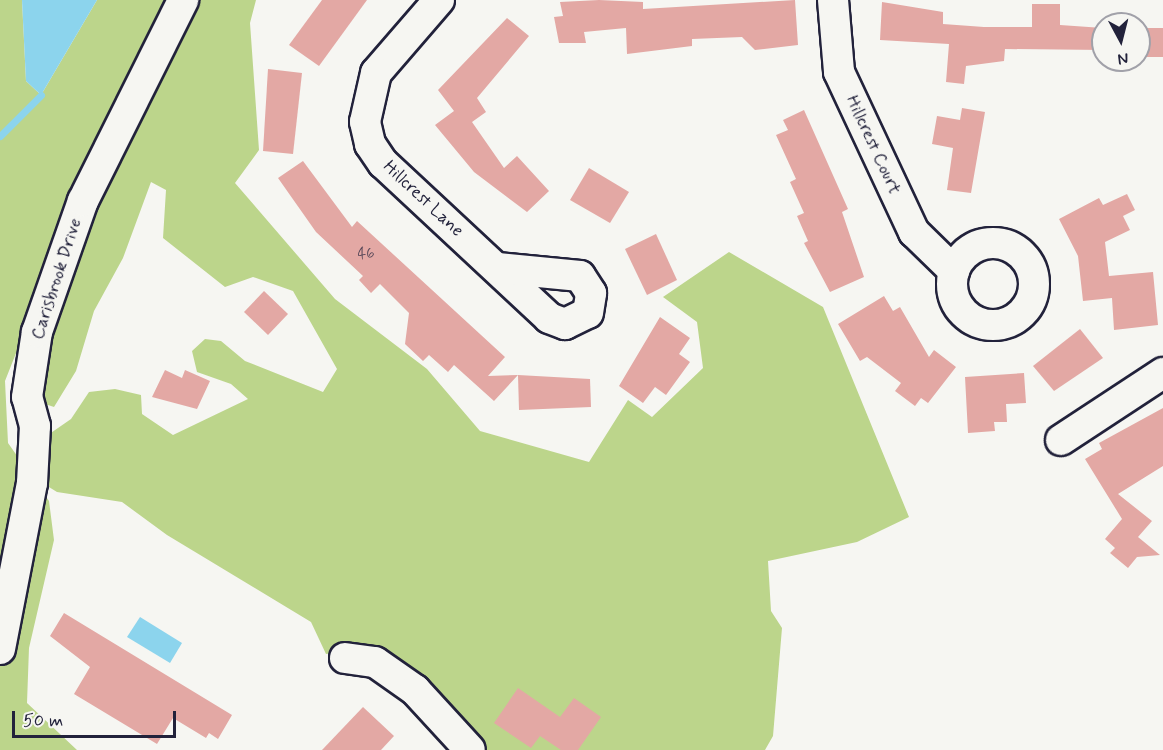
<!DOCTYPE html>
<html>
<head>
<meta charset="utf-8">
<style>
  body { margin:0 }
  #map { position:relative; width:1163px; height:750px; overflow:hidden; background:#f6f6f2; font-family:Mynerve,sans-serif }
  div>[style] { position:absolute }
  .green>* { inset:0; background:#bcd58b }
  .water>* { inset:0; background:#8cd4ed }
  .stream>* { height:7px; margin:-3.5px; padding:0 3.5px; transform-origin:3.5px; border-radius:3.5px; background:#8cd4ed }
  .building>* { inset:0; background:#e3a8a4 }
  .roads { filter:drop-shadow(2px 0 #22223b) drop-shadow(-2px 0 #22223b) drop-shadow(0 2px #22223b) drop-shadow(0 -2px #22223b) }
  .minor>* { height:30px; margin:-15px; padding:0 15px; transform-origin:15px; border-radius:15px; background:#f6f6f2 }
  .minor>.ring { margin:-15px; padding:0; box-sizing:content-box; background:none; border:30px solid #f6f6f2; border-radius:50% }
  span { translate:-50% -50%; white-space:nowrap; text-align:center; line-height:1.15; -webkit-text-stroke:4.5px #f6f6f2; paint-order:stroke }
  .number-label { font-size:15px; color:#524455 }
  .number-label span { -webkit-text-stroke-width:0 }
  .street-label { font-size:18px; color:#22223b }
  .north { position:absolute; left:1091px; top:12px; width:60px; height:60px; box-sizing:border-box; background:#f6f6f2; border:2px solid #a1a1a9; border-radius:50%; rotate:173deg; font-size:16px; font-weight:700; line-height:24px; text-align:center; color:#22223b }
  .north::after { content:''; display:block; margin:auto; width:21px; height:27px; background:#22223b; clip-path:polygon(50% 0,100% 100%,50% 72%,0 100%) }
  .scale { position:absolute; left:12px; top:711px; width:164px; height:27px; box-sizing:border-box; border:3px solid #22223b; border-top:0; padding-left:8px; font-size:18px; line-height:21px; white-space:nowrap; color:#22223b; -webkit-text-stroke:4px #f6f6f2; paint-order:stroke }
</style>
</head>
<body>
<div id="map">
  <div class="green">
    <div style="clip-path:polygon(0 0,22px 0,26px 81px,41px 95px,97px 0,173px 0,105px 128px,5px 381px,8px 443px,49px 501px,54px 540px,29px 648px,27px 703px,77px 750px,0 750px)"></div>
    <div style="clip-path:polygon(191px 0,256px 0,250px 23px,259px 150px,235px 183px,335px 299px,427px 369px,480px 431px,589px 462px,628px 400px,652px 417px,703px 368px,697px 322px,663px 297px,729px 252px,823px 307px,909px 517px,857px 542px,768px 561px,771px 611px,782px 628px,773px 736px,765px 750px,481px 750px,338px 652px,326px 654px,311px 622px,167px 535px,122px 502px,57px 492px,44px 484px,45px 437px,71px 419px,89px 392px,115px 389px,141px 395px,142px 414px,173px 435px,248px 399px,231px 384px,197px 372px,192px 351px,205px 339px,221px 341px,245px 361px,323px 392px,337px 369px,293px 291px,253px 277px,225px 287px,163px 238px,166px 190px,151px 182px,123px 258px,94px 311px,76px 371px,54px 407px,39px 402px,50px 324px,90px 205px)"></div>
  </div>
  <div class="water">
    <div style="clip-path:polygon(22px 0,97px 0,41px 95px,26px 81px)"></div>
    <div style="clip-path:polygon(140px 617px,182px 643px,170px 663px,127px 637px)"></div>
  </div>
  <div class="stream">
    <div style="left:0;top:136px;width:58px;rotate:-45deg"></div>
  </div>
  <div class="building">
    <div style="clip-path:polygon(322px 0,367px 0,319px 66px,289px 45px)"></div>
    <div style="clip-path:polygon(599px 0,643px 2px,643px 9px,795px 0,798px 45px,755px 50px,742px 37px,692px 39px,692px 46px,627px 54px,626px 28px,584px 32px,586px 43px,559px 43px,554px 17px,563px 16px,560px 2px)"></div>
    <div style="clip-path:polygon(882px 2px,943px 12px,943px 24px,984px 27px,1032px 27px,1032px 4px,1060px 4px,1060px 25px,1103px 28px,1103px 50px,1005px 49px,1004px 61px,966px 66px,964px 84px,946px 82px,949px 44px,880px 40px)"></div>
    <div style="clip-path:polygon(507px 18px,529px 36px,477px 98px,486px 112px,472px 122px,504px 168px,517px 156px,549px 191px,527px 212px,474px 172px,435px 125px,454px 111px,438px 90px)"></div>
    <div style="clip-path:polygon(1139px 28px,1163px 28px,1163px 57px,1139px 57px)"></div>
    <div style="clip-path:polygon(268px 69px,302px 73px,293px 154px,263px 151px)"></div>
    <div style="clip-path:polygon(962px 108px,985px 112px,971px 193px,947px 190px,953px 148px,932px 144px,937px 116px,960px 120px)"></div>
    <div style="clip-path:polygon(804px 110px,848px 209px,842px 212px,864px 277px,830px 292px,804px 243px,808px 241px,797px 216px,804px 213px,790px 182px,796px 179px,776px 135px,788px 130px,783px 120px)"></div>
    <div style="clip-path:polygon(303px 161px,352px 227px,357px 221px,505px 357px,488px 376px,518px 375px,494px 401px,454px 365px,448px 372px,429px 355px,423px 361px,405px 344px,409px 313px,380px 284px,371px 293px,359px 280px,363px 276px,316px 232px,278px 178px)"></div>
    <div style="clip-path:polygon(589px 168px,629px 192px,610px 223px,570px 200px)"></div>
    <div style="clip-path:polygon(1127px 194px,1135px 210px,1123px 216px,1130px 230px,1105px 242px,1109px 276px,1153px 272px,1158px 325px,1114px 330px,1112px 298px,1083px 301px,1078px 256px,1059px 219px,1099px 198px,1103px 205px)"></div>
    <div style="clip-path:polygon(656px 234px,677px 280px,647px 295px,625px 249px)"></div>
    <div style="clip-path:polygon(264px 291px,288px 314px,268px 335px,244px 312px)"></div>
    <div style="clip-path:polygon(884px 296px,893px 311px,900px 307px,929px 357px,934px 350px,956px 367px,928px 403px,921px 398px,915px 406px,895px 391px,901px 383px,867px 357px,860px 361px,838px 324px)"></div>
    <div style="clip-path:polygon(660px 317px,690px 338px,679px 354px,690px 362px,666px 395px,655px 387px,643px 403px,619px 386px)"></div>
    <div style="clip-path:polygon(1080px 329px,1103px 358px,1054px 391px,1033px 366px)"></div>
    <div style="clip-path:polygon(165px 370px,182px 378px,185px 370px,210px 381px,197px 409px,152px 397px)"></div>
    <div style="clip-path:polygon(1024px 373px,1026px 403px,1006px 404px,1007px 422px,994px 422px,995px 431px,968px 433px,965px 377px)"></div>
    <div style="clip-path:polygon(518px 375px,590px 379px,591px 407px,519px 410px)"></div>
    <div style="clip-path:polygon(1163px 408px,1163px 466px,1118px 494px,1152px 521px,1138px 537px,1160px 555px,1137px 557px,1128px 568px,1110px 553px,1115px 548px,1105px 539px,1122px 519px,1085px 459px,1102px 449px,1099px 443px)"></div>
    <div style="clip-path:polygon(64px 613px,232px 715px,218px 739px,209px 733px,206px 738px,173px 718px,157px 744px,74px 694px,90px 667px,50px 636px)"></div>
    <div style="clip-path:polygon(518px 688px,560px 717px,574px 698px,601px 717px,578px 750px,561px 750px,540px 736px,531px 748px,494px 723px)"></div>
    <div style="clip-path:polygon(363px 707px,394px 736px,381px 750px,322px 750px)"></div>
  </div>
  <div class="roads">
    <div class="minor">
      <div style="left:439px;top:0;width:96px;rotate:130.8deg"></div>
      <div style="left:376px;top:73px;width:50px;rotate:102.7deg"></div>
      <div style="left:365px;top:122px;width:23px;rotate:77deg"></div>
      <div style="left:370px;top:144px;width:23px;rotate:56deg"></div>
      <div style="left:383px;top:163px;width:227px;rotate:43deg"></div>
      <div style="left:549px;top:318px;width:17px;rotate:21deg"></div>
      <div style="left:565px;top:324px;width:25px;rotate:-26deg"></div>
      <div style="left:588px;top:313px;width:20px;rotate:-81deg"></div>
      <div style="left:591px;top:293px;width:20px;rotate:-123deg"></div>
      <div style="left:580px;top:276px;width:83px;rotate:-174.5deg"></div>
      <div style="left:833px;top:0;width:72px;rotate:85.2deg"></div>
      <div style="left:839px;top:72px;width:177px;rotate:64.9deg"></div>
      <div style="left:914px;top:232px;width:56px;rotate:44.3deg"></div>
      <div class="ring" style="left:952px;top:243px;width:52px;height:52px"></div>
      <div style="left:1061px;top:440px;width:122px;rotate:-33.3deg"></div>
      <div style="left:0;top:649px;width:169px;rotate:-79.1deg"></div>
      <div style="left:32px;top:483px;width:57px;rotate:-87deg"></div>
      <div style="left:35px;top:426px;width:30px;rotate:-105deg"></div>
      <div style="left:27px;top:397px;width:66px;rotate:-81.3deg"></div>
      <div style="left:37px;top:332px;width:139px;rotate:-70.7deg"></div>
      <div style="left:83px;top:201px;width:225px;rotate:-63.5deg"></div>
      <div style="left:345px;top:658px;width:30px;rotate:8deg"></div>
      <div style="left:375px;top:662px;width:49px;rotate:35deg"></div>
      <div style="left:415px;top:690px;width:81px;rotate:47.5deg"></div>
    </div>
  </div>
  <div class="number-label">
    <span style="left:366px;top:255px">46</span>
  </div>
  <div class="street-label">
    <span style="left:873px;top:145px;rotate:65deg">Hillcrest Court</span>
    <span style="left:423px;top:199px;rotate:43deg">Hillcrest Lane</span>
    <span style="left:57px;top:279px;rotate:-72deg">Carisbrook Drive</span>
  </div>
  <div class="north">N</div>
  <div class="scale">50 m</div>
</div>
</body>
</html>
